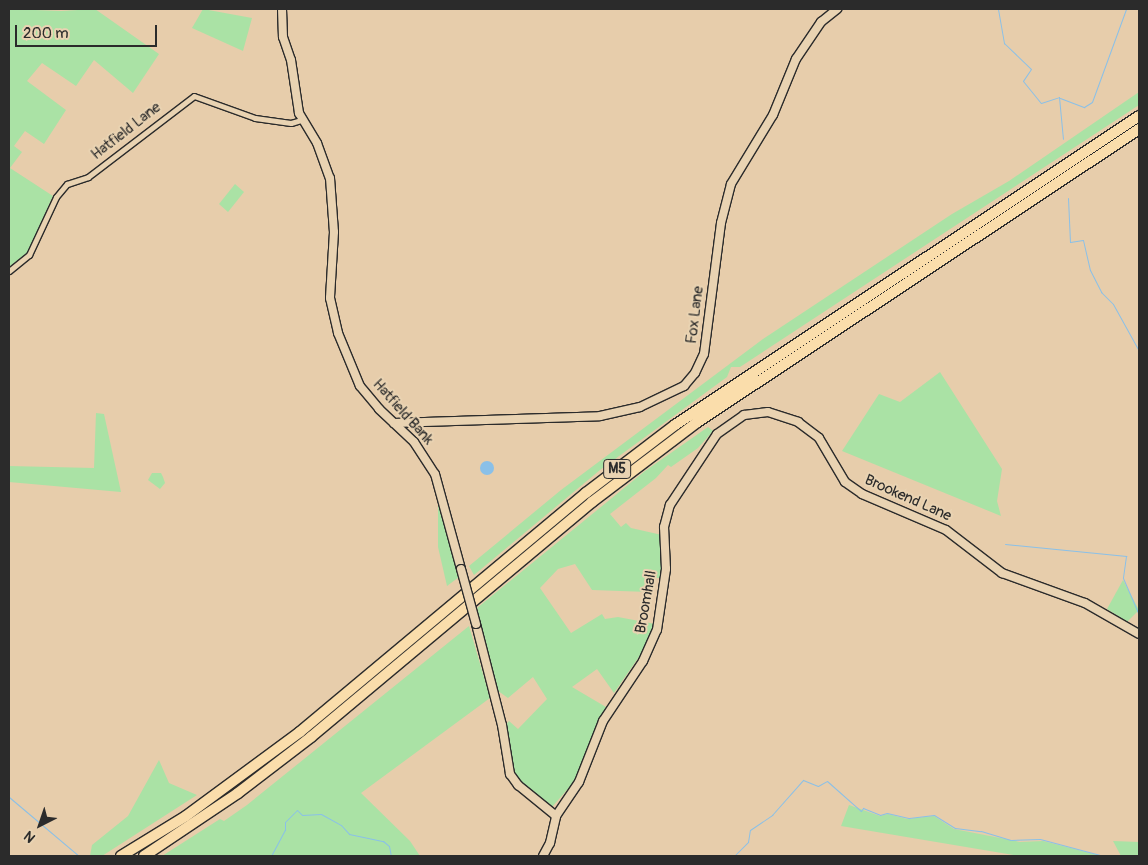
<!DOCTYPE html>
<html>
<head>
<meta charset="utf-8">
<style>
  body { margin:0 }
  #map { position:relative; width:1148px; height:865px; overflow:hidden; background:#e7cdab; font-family:Pangolin,sans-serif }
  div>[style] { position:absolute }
  .green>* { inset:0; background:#aae2a5 }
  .water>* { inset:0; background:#8ac0e8 }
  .round { border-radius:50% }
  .stream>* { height:1px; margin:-0.5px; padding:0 0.5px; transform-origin:0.5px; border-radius:0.5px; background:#8ac0e8 }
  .roads { filter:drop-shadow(1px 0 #2b2b2b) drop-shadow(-1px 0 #2b2b2b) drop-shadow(0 1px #2b2b2b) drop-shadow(0 -1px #2b2b2b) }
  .street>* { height:5px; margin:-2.5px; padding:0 2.5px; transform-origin:2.5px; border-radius:2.5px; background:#e9d3b2 }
  .secondary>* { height:8px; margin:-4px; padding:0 4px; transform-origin:4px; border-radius:4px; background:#e9d3b2 }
  .highway>* { height:10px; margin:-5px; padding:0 5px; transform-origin:5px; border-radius:5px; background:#faddab }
  .bridges { filter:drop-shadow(1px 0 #2b2b2b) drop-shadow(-1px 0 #2b2b2b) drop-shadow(0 1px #2b2b2b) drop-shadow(0 -1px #2b2b2b) }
  .secondary-bridge>* { height:8px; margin:-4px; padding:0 4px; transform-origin:4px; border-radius:4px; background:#e9d3b2 }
  span { translate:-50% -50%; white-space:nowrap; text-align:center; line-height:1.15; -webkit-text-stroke:4px #e9d3b2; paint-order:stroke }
  .shield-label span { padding:1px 4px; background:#e9d3b2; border:1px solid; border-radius:4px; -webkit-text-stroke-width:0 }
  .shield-label { font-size:14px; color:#2b2b2b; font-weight:700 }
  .street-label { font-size:15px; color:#2b2b2b }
  .frame { position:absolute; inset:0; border:10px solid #2b2b2b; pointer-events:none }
  .north { position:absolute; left:15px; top:800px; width:50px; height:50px; -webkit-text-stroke:4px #e9d3b2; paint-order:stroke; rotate:221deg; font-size:14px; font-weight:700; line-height:20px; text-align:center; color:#2b2b2b }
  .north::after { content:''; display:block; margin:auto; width:18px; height:22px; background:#2b2b2b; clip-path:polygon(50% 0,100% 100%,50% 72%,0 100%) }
  .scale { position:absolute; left:15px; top:25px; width:142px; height:22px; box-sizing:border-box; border:2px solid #2b2b2b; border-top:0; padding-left:6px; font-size:15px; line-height:18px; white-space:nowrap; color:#2b2b2b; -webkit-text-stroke:4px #e9d3b2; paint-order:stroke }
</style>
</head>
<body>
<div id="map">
  <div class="green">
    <div style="clip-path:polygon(9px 9px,61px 11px,95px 9px,159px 54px,133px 93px,94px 60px,76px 86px,42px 63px,27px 81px,66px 110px,44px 144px,25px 131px,14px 146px,22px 152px,10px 168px,53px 196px,28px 252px,9px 267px)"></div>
    <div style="clip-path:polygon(203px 9px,252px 18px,243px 51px,192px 28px)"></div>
    <div style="clip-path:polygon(1139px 92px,1139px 105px,740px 367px,731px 367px,727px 377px,600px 470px,474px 575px,469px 566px,561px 490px,763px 339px,952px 214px,1009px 181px)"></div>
    <div style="clip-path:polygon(235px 184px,244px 192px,228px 212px,219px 204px)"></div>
    <div style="clip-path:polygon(940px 372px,1002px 469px,997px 501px,1001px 516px,842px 451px,879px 394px,900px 402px)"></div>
    <div style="clip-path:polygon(96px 413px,104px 414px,121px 492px,9px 482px,9px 466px,94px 468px)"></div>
    <div style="clip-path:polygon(708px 427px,713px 431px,698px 448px,671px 467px,668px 465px,656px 478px,610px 514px,621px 527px,626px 523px,631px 528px,662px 535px,662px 578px,652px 578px,649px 592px,592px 590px,575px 564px,558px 569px,540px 588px,571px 633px,602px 614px,605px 619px,618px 617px,655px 624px,643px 651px,614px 693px,597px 669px,572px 687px,606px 707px,573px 783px,552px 807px,516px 778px,510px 767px,505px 726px,509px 721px,518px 729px,547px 699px,533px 677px,508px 698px,494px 688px,477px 608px,645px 471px)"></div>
    <div style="clip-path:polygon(152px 473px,161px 473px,163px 477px,165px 483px,160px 489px,148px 480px)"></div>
    <div style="clip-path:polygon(441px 502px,459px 577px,447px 586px,438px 547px,438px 503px)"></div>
    <div style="clip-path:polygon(1123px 580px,1139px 610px,1127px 622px,1107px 609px)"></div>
    <div style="clip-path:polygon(469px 626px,490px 698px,361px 793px,410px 841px,420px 856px,162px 856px,220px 819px,224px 821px,247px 805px)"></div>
    <div style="clip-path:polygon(159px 760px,169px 783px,197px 795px,102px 856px,90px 856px,92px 845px,128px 816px)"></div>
    <div style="clip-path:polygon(849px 805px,880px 816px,888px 814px,907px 819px,934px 816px,954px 829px,1020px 842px,1043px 841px,1102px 856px,1019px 856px,841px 826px)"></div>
    <div style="clip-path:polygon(1113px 841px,1139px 842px,1139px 856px,1121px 856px)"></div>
  </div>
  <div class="water">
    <div class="round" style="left:480px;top:461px;width:14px;height:14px"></div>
  </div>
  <div class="stream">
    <div style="left:998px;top:9px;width:35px;rotate:80deg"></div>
    <div style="left:1004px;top:43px;width:37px;rotate:44deg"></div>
    <div style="left:1031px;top:69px;width:14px;rotate:124deg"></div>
    <div style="left:1023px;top:81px;width:28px;rotate:51deg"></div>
    <div style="left:1041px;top:103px;width:19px;rotate:-18deg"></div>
    <div style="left:1059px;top:97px;width:42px;rotate:84.6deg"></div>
    <div style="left:1060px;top:98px;width:26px;rotate:21deg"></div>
    <div style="left:1084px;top:107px;width:9px;rotate:-32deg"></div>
    <div style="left:1092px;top:102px;width:99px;rotate:-69.9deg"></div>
    <div style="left:1068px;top:198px;width:44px;rotate:87.4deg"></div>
    <div style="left:1070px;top:242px;width:13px;rotate:-9deg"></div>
    <div style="left:1083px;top:240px;width:31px;rotate:77deg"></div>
    <div style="left:1090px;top:270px;width:25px;rotate:63deg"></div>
    <div style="left:1101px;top:292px;width:17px;rotate:45deg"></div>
    <div style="left:1113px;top:304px;width:54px;rotate:61deg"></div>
    <div style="left:1005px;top:544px;width:122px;rotate:5.7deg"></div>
    <div style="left:1126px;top:556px;width:22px;rotate:98deg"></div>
    <div style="left:1123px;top:578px;width:40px;rotate:66.6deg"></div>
    <div style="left:9px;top:797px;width:92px;rotate:40.1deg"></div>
    <div style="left:271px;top:856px;width:30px;rotate:-62deg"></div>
    <div style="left:285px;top:830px;width:8px;rotate:-90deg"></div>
    <div style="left:285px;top:822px;width:17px;rotate:-45deg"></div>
    <div style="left:297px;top:810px;width:7px;rotate:45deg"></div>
    <div style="left:302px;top:815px;width:19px;rotate:-3deg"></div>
    <div style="left:321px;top:814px;width:23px;rotate:29deg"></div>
    <div style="left:341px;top:825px;width:12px;rotate:48deg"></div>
    <div style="left:349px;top:834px;width:35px;rotate:12deg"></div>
    <div style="left:383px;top:841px;width:8px;rotate:40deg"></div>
    <div style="left:389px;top:846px;width:10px;rotate:79deg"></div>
    <div style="left:734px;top:856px;width:20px;rotate:-45deg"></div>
    <div style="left:748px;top:842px;width:12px;rotate:-81deg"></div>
    <div style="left:750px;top:830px;width:27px;rotate:-34deg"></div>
    <div style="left:772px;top:815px;width:47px;rotate:-48.5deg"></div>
    <div style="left:803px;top:780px;width:16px;rotate:22deg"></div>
    <div style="left:818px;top:786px;width:10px;rotate:-29deg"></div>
    <div style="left:827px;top:781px;width:45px;rotate:41.4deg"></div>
    <div style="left:861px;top:811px;width:4px;rotate:-56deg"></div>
    <div style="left:863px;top:808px;width:18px;rotate:22deg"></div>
    <div style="left:880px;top:815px;width:7px;rotate:-16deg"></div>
    <div style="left:887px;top:813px;width:23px;rotate:13deg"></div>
    <div style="left:909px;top:818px;width:25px;rotate:-7deg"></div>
    <div style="left:934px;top:815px;width:25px;rotate:32deg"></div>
    <div style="left:955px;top:828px;width:26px;rotate:7deg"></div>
    <div style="left:981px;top:831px;width:31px;rotate:17deg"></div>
    <div style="left:1011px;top:840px;width:29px;rotate:-2deg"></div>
    <div style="left:1040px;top:839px;width:66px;rotate:14.9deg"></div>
  </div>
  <div class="roads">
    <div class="street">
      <div style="left:9px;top:271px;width:26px;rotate:-39deg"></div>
      <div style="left:29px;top:255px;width:64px;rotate:-65deg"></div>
      <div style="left:56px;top:197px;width:17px;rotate:-50deg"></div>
      <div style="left:67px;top:184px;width:22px;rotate:-18deg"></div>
      <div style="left:88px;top:177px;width:133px;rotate:-37.4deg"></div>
      <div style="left:194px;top:96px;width:65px;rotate:19.8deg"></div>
      <div style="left:255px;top:118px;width:36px;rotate:8deg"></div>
      <div style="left:291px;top:123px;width:10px;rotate:-17deg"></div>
    </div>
    <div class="secondary">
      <div style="left:282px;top:9px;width:28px;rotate:88deg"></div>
      <div style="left:283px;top:37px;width:24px;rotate:71deg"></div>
      <div style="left:291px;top:60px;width:54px;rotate:81.4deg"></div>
      <div style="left:299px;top:113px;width:35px;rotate:59deg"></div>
      <div style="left:317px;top:143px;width:37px;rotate:70deg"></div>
      <div style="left:330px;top:178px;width:54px;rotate:85.8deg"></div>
      <div style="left:334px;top:232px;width:66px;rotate:93.5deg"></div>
      <div style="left:330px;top:298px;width:36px;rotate:77deg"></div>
      <div style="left:338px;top:333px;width:57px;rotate:67.5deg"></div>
      <div style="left:360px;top:386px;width:30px;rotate:50deg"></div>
      <div style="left:379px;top:409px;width:48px;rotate:43.3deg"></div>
      <div style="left:414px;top:442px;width:38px;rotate:57deg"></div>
      <div style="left:435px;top:474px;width:98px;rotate:74.7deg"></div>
      <div style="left:394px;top:423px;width:206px;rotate:-1.9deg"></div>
      <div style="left:600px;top:416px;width:41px;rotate:-12.7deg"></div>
      <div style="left:640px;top:407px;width:49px;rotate:-25.5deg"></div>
      <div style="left:684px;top:386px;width:17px;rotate:-50deg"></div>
      <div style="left:695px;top:373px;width:21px;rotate:-65deg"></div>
      <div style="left:704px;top:354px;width:132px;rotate:-82.6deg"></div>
      <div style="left:721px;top:223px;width:40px;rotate:-75.6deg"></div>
      <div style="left:731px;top:184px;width:81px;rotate:-58.7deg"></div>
      <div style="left:773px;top:115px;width:61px;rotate:-67.7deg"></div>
      <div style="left:796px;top:59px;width:45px;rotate:-56deg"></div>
      <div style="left:821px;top:22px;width:21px;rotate:-39deg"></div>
      <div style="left:476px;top:624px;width:104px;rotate:75.6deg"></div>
      <div style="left:502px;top:725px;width:50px;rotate:80.7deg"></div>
      <div style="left:510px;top:774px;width:14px;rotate:54deg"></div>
      <div style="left:518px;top:785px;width:49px;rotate:39.2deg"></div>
      <div style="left:543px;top:856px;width:15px;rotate:-62deg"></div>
      <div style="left:550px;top:843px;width:28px;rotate:-77deg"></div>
      <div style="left:556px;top:816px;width:41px;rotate:-55.9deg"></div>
      <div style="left:579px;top:782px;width:66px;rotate:-68.5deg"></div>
      <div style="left:603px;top:721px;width:72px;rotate:-56.3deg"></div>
      <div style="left:643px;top:661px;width:34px;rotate:-66deg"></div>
      <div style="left:657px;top:630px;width:62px;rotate:-81.6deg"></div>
      <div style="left:666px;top:569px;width:42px;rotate:-92.7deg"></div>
      <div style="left:664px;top:527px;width:23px;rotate:-75deg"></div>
      <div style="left:670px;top:505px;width:85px;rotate:-56.5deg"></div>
      <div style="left:717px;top:434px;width:33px;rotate:-35deg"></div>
      <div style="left:744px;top:415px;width:24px;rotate:-7deg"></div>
      <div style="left:768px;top:412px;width:32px;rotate:18deg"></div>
      <div style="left:798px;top:422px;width:26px;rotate:37deg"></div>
      <div style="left:819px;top:438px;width:51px;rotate:59.4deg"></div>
      <div style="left:845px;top:482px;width:21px;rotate:35deg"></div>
      <div style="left:862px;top:494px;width:91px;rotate:23.2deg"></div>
      <div style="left:946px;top:530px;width:71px;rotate:37.5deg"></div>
      <div style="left:1002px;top:573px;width:88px;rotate:19.9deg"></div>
      <div style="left:1085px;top:603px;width:62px;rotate:29.9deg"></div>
    </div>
    <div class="highway">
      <div style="left:121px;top:856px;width:76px;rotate:-31.6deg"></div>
      <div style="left:186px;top:816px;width:142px;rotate:-36.4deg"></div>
      <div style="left:300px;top:732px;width:373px;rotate:-39.9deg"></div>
      <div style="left:586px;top:493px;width:112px;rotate:-37.4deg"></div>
      <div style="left:675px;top:425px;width:557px;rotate:-33.66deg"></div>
      <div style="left:144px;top:856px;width:113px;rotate:-33.8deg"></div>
      <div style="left:238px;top:793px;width:92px;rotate:-37.5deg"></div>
      <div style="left:311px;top:737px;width:366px;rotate:-39.9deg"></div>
      <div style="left:592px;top:502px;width:131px;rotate:-37.2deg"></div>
      <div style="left:696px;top:423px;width:532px;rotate:-33.57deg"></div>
    </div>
  </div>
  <div class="bridges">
    <div class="secondary-bridge">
      <div style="left:461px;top:569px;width:57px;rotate:74.7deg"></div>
    </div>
  </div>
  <div class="shield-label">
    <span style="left:617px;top:469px">M5</span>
  </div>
  <div class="street-label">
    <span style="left:126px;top:131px;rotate:-38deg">Hatfield Lane</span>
    <span style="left:695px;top:315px;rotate:-83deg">Fox Lane</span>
    <span style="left:403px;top:412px;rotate:48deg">Hatfield Bank</span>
    <span style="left:908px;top:498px;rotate:24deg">Brookend Lane</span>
    <span style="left:646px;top:602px;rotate:-80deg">Broomhall</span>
  </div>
  <div class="frame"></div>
  <div class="north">N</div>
  <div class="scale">200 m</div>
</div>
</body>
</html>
